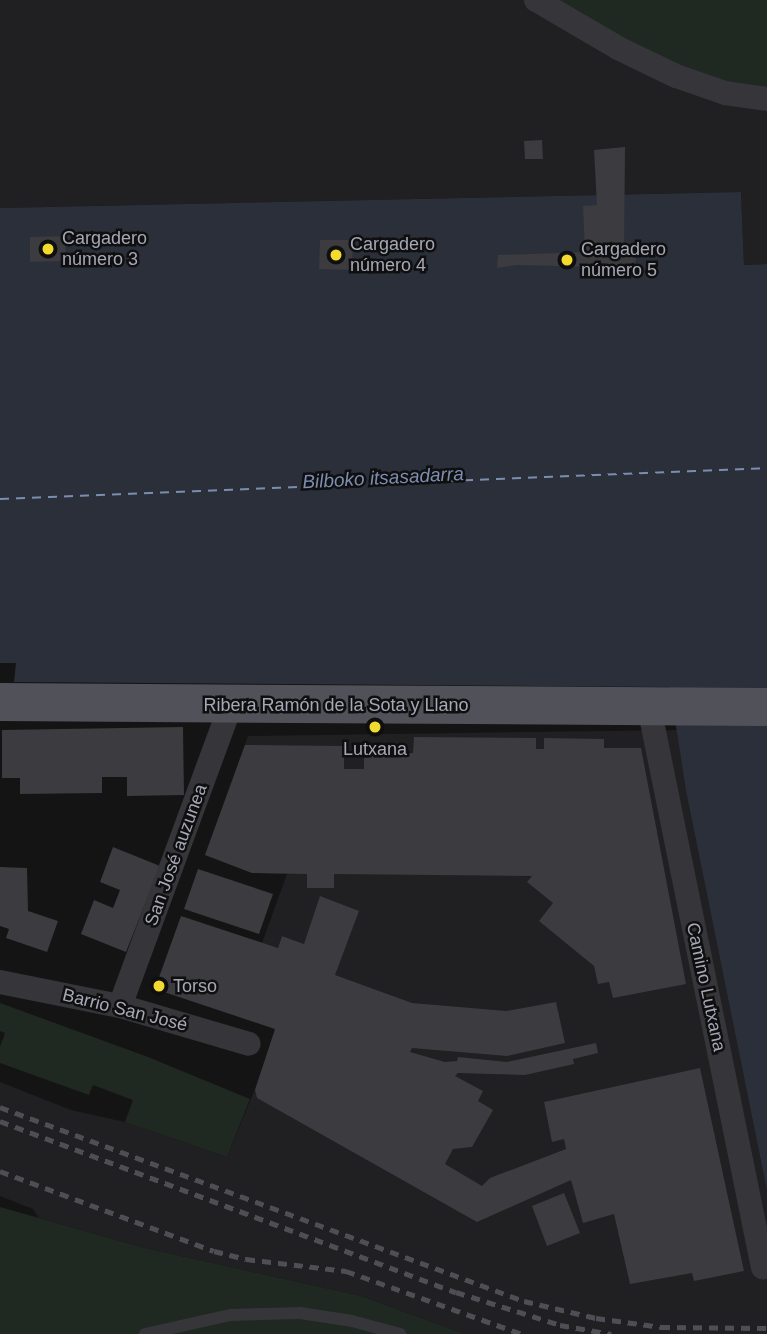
<!DOCTYPE html>
<html>
<head>
<meta charset="utf-8">
<style>
  body { margin:0 }
  #map { position:relative; width:767px; height:1334px; overflow:hidden; background:#141415; font-family:Helvetica,sans-serif }
  div>[style] { position:absolute }
  .built>* { inset:0; background:#202022 }
  .green>* { inset:0; background:#202822 }
  .water>* { inset:0; background:#2a2f39 }
  .ferry>* { height:2px; margin-top:-1px; transform-origin:0; background:repeating-linear-gradient(90deg,#7c8db1 0 9px,transparent 0 16px) }
  .building>* { inset:0; background:#3b3b40 }
  .service>* { height:12px; margin:-6px; padding:0 6px; transform-origin:6px; border-radius:6px; background:#35353a }
  .minor>* { height:24px; margin:-12px; padding:0 12px; transform-origin:12px; border-radius:12px; background:#35353a }
  .primary>* { height:38px; margin:-19px; padding:0 19px; transform-origin:19px; border-radius:19px; background:#515159 }
  .rail>* { height:5px; margin-top:-2.5px; transform-origin:0; background:repeating-linear-gradient(90deg,#4e4e55 0 9px,transparent 0 16px) }
  .dots>* { width:19px; height:19px; translate:-50% -50%; box-sizing:border-box; border:4px solid #0f0f10; border-radius:50% }
  span { translate:-50% -50%; white-space:nowrap; text-align:center; line-height:1.15; -webkit-text-stroke:5px #0f0f10; paint-order:stroke }
  .poi-label { font-size:18px; color:#a5a7b6 }
  .left { translate:0 -50%; text-align:left }
  .street-label { font-size:18px; color:#a5a7b6 }
  .water-label { font-size:19px; color:#7c8db1; font-style:italic }
</style>
</head>
<body>
<div id="map">
  <div class="built">
    <div style="clip-path:polygon(0 0,557px 0,767px 99px,767px 264px,744px 265px,741px 192px,0 208px)"></div>
    <div style="clip-path:polygon(677px 730px,686px 791px,767px 1191px,767px 1334px,465px 1334px,361px 1296px,145px 1248px,39px 1218px,33px 1209px,0 1196px,0 1082px,71px 1110px,125px 1122px,227px 1157px,255px 1089px,275px 1030px,271px 1028px,284px 992px,304px 944px,282px 936px,278px 948px,262px 943px,287px 874px,252px 873px,205px 855px,248px 736px)"></div>
  </div>
  <div class="green">
    <div style="clip-path:polygon(536px 0,767px 0,767px 99px,725px 93px)"></div>
    <div style="clip-path:polygon(0 1003px,148px 1057px,250px 1099px,227px 1157px,125px 1122px,133px 1100px,93px 1085px,89px 1095px,0 1063px,0 1047px,5px 1033px,0 1031px)"></div>
    <div style="clip-path:polygon(0 1207px,145px 1248px,361px 1296px,465px 1334px,0 1334px)"></div>
  </div>
  <div class="water">
    <div style="clip-path:polygon(741px 192px,744px 265px,767px 264px,767px 1191px,686px 791px,670px 687px,14px 682px,16px 663px,0 663px,0 208px)"></div>
  </div>
  <div class="ferry">
    <div style="left:0;top:499px;width:768px;rotate:-2.31deg"></div>
  </div>
  <div class="building">
    <div style="clip-path:polygon(542px 140px,543px 159px,525px 159px,524px 141px)"></div>
    <div style="clip-path:polygon(625px 147px,624px 253px,636px 255px,635px 268px,517px 265px,497px 268px,498px 255px,585px 252px,583px 206px,597px 205px,594px 150px)"></div>
    <div style="clip-path:polygon(65px 236px,66px 261px,30px 262px,30px 237px)"></div>
    <div style="clip-path:polygon(320px 240px,353px 240px,352px 270px,319px 269px)"></div>
    <div style="clip-path:polygon(183px 727px,184px 795px,127px 796px,127px 777px,102px 777px,102px 793px,20px 794px,20px 778px,2px 778px,2px 730px)"></div>
    <div style="clip-path:polygon(414px 737px,536px 738px,536px 749px,544px 749px,544px 738px,604px 739px,604px 748px,641px 748px,686px 984px,613px 998px,609px 982px,598px 984px,594px 966px,539px 921px,553px 903px,527px 882px,532px 876px,334px 874px,334px 888px,307px 888px,307px 874px,252px 873px,205px 855px,245px 745px,344px 746px,344px 769px,364px 769px,364px 746px,382px 746px,382px 753px,413px 753px)"></div>
    <div style="clip-path:polygon(113px 847px,160px 866px,126px 952px,81px 934px,94px 900px,113px 908px,120px 890px,100px 882px)"></div>
    <div style="clip-path:polygon(0 867px,27px 868px,28px 911px,58px 921px,47px 952px,6px 938px,9px 929px,0 926px)"></div>
    <div style="clip-path:polygon(198px 869px,273px 894px,259px 934px,184px 909px)"></div>
    <div style="clip-path:polygon(320px 896px,359px 911px,335px 975px,412px 1003px,506px 1011px,556px 1002px,565px 1043px,507px 1056px,412px 1048px,410px 1052px,445px 1062px,457px 1061px,458px 1057px,507px 1062px,596px 1043px,598px 1053px,573px 1059px,574px 1064px,525px 1075px,458px 1073px,455px 1076px,483px 1091px,478px 1101px,493px 1110px,472px 1147px,453px 1149px,445px 1164px,482px 1186px,490px 1178px,566px 1149px,564px 1139px,552px 1142px,544px 1102px,700px 1068px,744px 1271px,694px 1281px,692px 1273px,630px 1284px,614px 1214px,583px 1223px,571px 1180px,477px 1222px,257px 1098px,255px 1090px,275px 1029px,161px 991px,158px 980px,181px 916px,278px 948px,282px 936px,304px 944px)"></div>
    <div style="clip-path:polygon(564px 1193px,580px 1233px,547px 1246px,532px 1206px)"></div>
  </div>
  <div class="service">
    <div style="left:145px;top:1334px;width:88px;rotate:-12.5deg"></div>
    <div style="left:231px;top:1315px;width:69px;rotate:-1.7deg"></div>
    <div style="left:300px;top:1313px;width:53px;rotate:8.7deg"></div>
    <div style="left:352px;top:1321px;width:50px;rotate:15.2deg"></div>
  </div>
  <div class="minor">
    <div style="left:536px;top:0;width:95px;rotate:30.3deg"></div>
    <div style="left:618px;top:48px;width:64px;rotate:25.8deg"></div>
    <div style="left:676px;top:76px;width:52px;rotate:19.1deg"></div>
    <div style="left:725px;top:93px;width:42px;rotate:8.1deg"></div>
    <div style="left:649px;top:707px;width:572px;rotate:78.51deg"></div>
    <div style="left:0;top:982px;width:122px;rotate:11.3deg"></div>
    <div style="left:120px;top:1006px;width:134px;rotate:16.4deg"></div>
    <div style="left:120px;top:1006px;width:322px;rotate:-69.8deg"></div>
  </div>
  <div class="primary">
    <div style="left:0;top:702px;width:767px;rotate:0.37deg"></div>
  </div>
  <div class="rail">
    <div style="left:0;top:1107px;width:559px;rotate:20.32deg"></div>
    <div style="left:524px;top:1301px;width:74px;rotate:13.3deg"></div>
    <div style="left:596px;top:1318px;width:66px;rotate:7.9deg"></div>
    <div style="left:661px;top:1327px;width:106px;rotate:0.5deg"></div>
    <div style="left:0;top:1121px;width:487px;rotate:20.6deg"></div>
    <div style="left:456px;top:1292px;width:109px;rotate:17.6deg"></div>
    <div style="left:560px;top:1325px;width:52px;rotate:10deg"></div>
    <div style="left:0;top:1171px;width:228px;rotate:20.5deg"></div>
    <div style="left:214px;top:1251px;width:33px;rotate:14deg"></div>
    <div style="left:246px;top:1259px;width:101px;rotate:6.8deg"></div>
    <div style="left:346px;top:1271px;width:187px;rotate:19.7deg"></div>
  </div>
  <div class="dots">
    <div style="left:48px;top:249px;background:#f2da2f"></div>
    <div style="left:336px;top:255px;background:#f2da2f"></div>
    <div style="left:567px;top:260px;background:#f2da2f"></div>
    <div style="left:375px;top:727px;background:#f2da2f"></div>
    <div style="left:159px;top:986px;background:#f2da2f"></div>
  </div>
  <div class="poi-label">
    <span class="left" style="left:62px;top:249px">Cargadero<br>número 3</span>
    <span class="left" style="left:350px;top:255px">Cargadero<br>número 4</span>
    <span class="left" style="left:581px;top:260px">Cargadero<br>número 5</span>
    <span style="left:375px;top:749px">Lutxana</span>
    <span class="left" style="left:173px;top:986px">Torso</span>
  </div>
  <div class="street-label">
    <span style="left:336px;top:705px">Ribera Ramón de la Sota y Llano</span>
    <span style="left:176px;top:855px;rotate:-70deg">San José auzunea</span>
    <span style="left:706px;top:987px;rotate:78deg">Camino Lutxana</span>
    <span style="left:125px;top:1010px;rotate:14deg">Barrio San José</span>
  </div>
  <div class="water-label">
    <span style="left:383px;top:478px;rotate:-3deg">Bilboko itsasadarra</span>
  </div>
</div>
</body>
</html>
